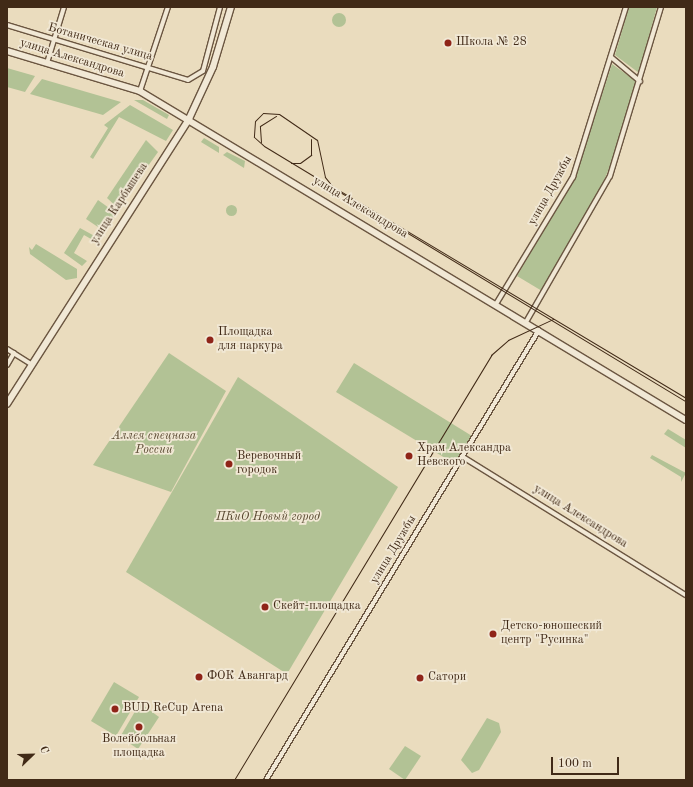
<!DOCTYPE html>
<html>
<head>
<meta charset="utf-8">
<style>
  body { margin:0 }
  #map { position:relative; width:693px; height:787px; overflow:hidden; background:#eadcbe; font-family:"Old Standard TT",serif }
  div>[style] { position:absolute }
  .green>* { inset:0; background:#b2c295 }
  .round { border-radius:50% }
  .roads { filter:drop-shadow(1px 0 #6b5641) drop-shadow(-1px 0 #6b5641) drop-shadow(0 1px #6b5641) drop-shadow(0 -1px #6b5641) }
  .street>* { height:4px; margin:-2px; padding:0 2px; transform-origin:2px; border-radius:2px; background:#f1e8d5 }
  .secondary>* { height:5.5px; margin:-2.75px; padding:0 2.75px; transform-origin:2.75px; border-radius:2.75px; background:#f1e8d5 }
  .tram>* { height:1px; margin:-0.5px; padding:0 0.5px; transform-origin:0.5px; border-radius:0.5px; background:#412a17 }
  .dots>* { width:11px; height:11px; translate:-50% -50%; box-sizing:border-box; border:2px solid #f1e8d5; border-radius:50% }
  span { translate:-50% -50%; white-space:nowrap; text-align:center; line-height:1.15; -webkit-text-stroke:3.5px #f1e8d5; paint-order:stroke }
  .street-label { font-size:12px; color:#412a17 }
  .poi-label { font-size:12px; color:#412a17 }
  .left { translate:0 -50%; text-align:left }
  .park-label { font-size:12px; color:#584830; font-style:italic }
  .frame { position:absolute; inset:0; border:8px solid #412a17; pointer-events:none }
  .north { position:absolute; left:12px; top:735px; width:40px; height:40px; -webkit-text-stroke:3px #f1e8d5; paint-order:stroke; rotate:67deg; font-size:11px; font-weight:700; line-height:16px; text-align:center; color:#412a17 }
  .north::after { content:''; display:block; margin:auto; width:14px; height:18px; background:#412a17; clip-path:polygon(50% 0,100% 100%,50% 72%,0 100%) }
  .scale { position:absolute; left:551px; top:757px; width:68px; height:18px; box-sizing:border-box; border:2px solid #412a17; border-top:0; padding-left:5px; font-size:12px; line-height:14px; white-space:nowrap; color:#412a17; -webkit-text-stroke:3px #f1e8d5; paint-order:stroke }
</style>
</head>
<body>
<div id="map">
  <div class="green">
    <div style="clip-path:polygon(629px 7px,657px 7px,639px 73px,615px 55px)"></div>
    <div class="round" style="left:332px;top:13px;width:14px;height:14px"></div>
    <div style="clip-path:polygon(612px 64px,637px 82px,617px 148px,596px 201px,542px 291px,517px 276px,575px 178px)"></div>
    <div style="clip-path:polygon(7px 68px,35px 76px,25px 92px,7px 87px)"></div>
    <div style="clip-path:polygon(42px 79px,121px 102px,103px 115px,30px 94px)"></div>
    <div style="clip-path:polygon(134px 100px,143px 100px,169px 115px,167px 119px)"></div>
    <div style="clip-path:polygon(130px 105px,173px 130px,166px 141px,119px 117px,93px 159px,90px 157px,108px 128px,104px 125px)"></div>
    <div style="clip-path:polygon(204px 138px,219px 147px,219px 153px,201px 142px)"></div>
    <div style="clip-path:polygon(146px 140px,158px 152px,118px 208px,107px 198px)"></div>
    <div style="clip-path:polygon(227px 152px,245px 161px,244px 168px,223px 155px)"></div>
    <div style="clip-path:polygon(98px 200px,116px 213px,104px 231px,86px 219px)"></div>
    <div class="round" style="left:225.5px;top:204.5px;width:11px;height:11px"></div>
    <div style="clip-path:polygon(80px 228px,100px 239px,98px 243px,84px 235px,74px 253px,87px 261px,82px 266px,64px 253px)"></div>
    <div style="clip-path:polygon(36px 244px,77px 269px,77px 278px,66px 280px,30px 254px,29px 247px,32px 250px)"></div>
    <div style="clip-path:polygon(169px 353px,226px 391px,171px 492px,93px 465px)"></div>
    <div style="clip-path:polygon(354px 363px,472px 436px,455px 464px,336px 392px)"></div>
    <div style="clip-path:polygon(238px 377px,398px 487px,287px 674px,126px 572px)"></div>
    <div style="clip-path:polygon(668px 429px,686px 440px,686px 448px,664px 434px)"></div>
    <div style="clip-path:polygon(652px 455px,686px 473px,681px 482px,681px 477px,650px 458px)"></div>
    <div style="clip-path:polygon(114px 682px,139px 697px,116px 736px,91px 721px)"></div>
    <div style="clip-path:polygon(140px 703px,159px 717px,138px 749px,120px 737px)"></div>
    <div style="clip-path:polygon(487px 718px,499px 723px,501px 732px,479px 770px,472px 773px,461px 760px)"></div>
    <div style="clip-path:polygon(405px 746px,421px 756px,405px 780px,389px 769px)"></div>
  </div>
  <div class="roads">
    <div class="street">
      <div style="left:7px;top:25px;width:189px;rotate:16.9deg"></div>
      <div style="left:188px;top:80px;width:17px;rotate:-31deg"></div>
      <div style="left:203px;top:71px;width:66px;rotate:-75.1deg"></div>
      <div style="left:611px;top:57px;width:38px;rotate:40deg"></div>
      <div style="left:47px;top:63px;width:59px;rotate:-73.1deg"></div>
      <div style="left:140px;top:91px;width:89px;rotate:-71.6deg"></div>
      <div style="left:496px;top:304px;width:149px;rotate:-58.8deg"></div>
      <div style="left:573px;top:177px;width:178px;rotate:-72.7deg"></div>
      <div style="left:526px;top:322px;width:168px;rotate:-60.1deg"></div>
      <div style="left:610px;top:176px;width:177px;rotate:-73.2deg"></div>
      <div style="left:7px;top:349px;width:28px;rotate:32deg"></div>
      <div style="left:7px;top:365px;width:14px;rotate:-60deg"></div>
      <div style="left:463px;top:457px;width:262px;rotate:31.8deg"></div>
      <div style="left:266px;top:780px;width:526px;rotate:-58.76deg"></div>
    </div>
    <div class="secondary">
      <div style="left:7px;top:51px;width:139px;rotate:16.7deg"></div>
      <div style="left:140px;top:91px;width:637px;rotate:31.07deg"></div>
      <div style="left:7px;top:404px;width:338px;rotate:-57.4deg"></div>
      <div style="left:189px;top:119px;width:57px;rotate:-65.2deg"></div>
      <div style="left:213px;top:67px;width:63px;rotate:-73.3deg"></div>
    </div>
  </div>
  <div class="tram">
    <div style="left:261px;top:142px;width:16px;rotate:-94deg"></div>
    <div style="left:260px;top:126px;width:19px;rotate:-32deg"></div>
    <div style="left:291px;top:163px;width:9px"></div>
    <div style="left:300px;top:163px;width:14px;rotate:-36deg"></div>
    <div style="left:311px;top:155px;width:16px;rotate:-90deg"></div>
    <div style="left:686px;top:398px;width:411px;rotate:-149.1deg"></div>
    <div style="left:333px;top:187px;width:13px;rotate:-129deg"></div>
    <div style="left:325px;top:177px;width:38px;rotate:-102deg"></div>
    <div style="left:317px;top:140px;width:46px;rotate:-145.6deg"></div>
    <div style="left:279px;top:114px;width:16px;rotate:-176deg"></div>
    <div style="left:263px;top:113px;width:11px;rotate:135deg"></div>
    <div style="left:255px;top:121px;width:16px;rotate:94deg"></div>
    <div style="left:254px;top:137px;width:13px;rotate:42deg"></div>
    <div style="left:264px;top:146px;width:494px;rotate:31.2deg"></div>
    <div style="left:234px;top:780px;width:497px;rotate:-58.8deg"></div>
    <div style="left:491px;top:355px;width:23px;rotate:-41deg"></div>
    <div style="left:508px;top:340px;width:50px;rotate:-25deg"></div>
  </div>
  <div class="dots">
    <div style="left:448px;top:43px;background:#8f2418"></div>
    <div style="left:210px;top:340px;background:#8f2418"></div>
    <div style="left:409px;top:456px;background:#8f2418"></div>
    <div style="left:229px;top:464px;background:#8f2418"></div>
    <div style="left:265px;top:607px;background:#8f2418"></div>
    <div style="left:493px;top:634px;background:#8f2418"></div>
    <div style="left:199px;top:677px;background:#8f2418"></div>
    <div style="left:420px;top:678px;background:#8f2418"></div>
    <div style="left:115px;top:709px;background:#8f2418"></div>
    <div style="left:139px;top:727px;background:#8f2418"></div>
  </div>
  <div class="street-label">
    <span style="left:100px;top:43px;rotate:16deg">Ботаническая улица</span>
    <span style="left:72px;top:59px;rotate:17deg">улица Александрова</span>
    <span style="left:551px;top:191px;rotate:-61deg">улица Дружбы</span>
    <span style="left:120px;top:204px;rotate:-57deg">улица Карбышева</span>
    <span style="left:360px;top:208px;rotate:31deg">улица Александрова</span>
    <span style="left:580px;top:517px;rotate:32deg">улица Александрова</span>
    <span style="left:394px;top:550px;rotate:-59deg">улица Дружбы</span>
  </div>
  <div class="poi-label">
    <span class="left" style="left:456px;top:43px">Школа № 28</span>
    <span class="left" style="left:218px;top:340px">Площадка<br>для паркура</span>
    <span class="left" style="left:417px;top:456px">Храм Александра<br>Невского</span>
    <span class="left" style="left:237px;top:464px">Веревочный<br>городок</span>
    <span class="left" style="left:273px;top:607px">Скейт-площадка</span>
    <span class="left" style="left:501px;top:634px">Детско-юношеский<br>центр "Русинка"</span>
    <span class="left" style="left:207px;top:677px">ФОК Авангард</span>
    <span class="left" style="left:428px;top:678px">Сатори</span>
    <span class="left" style="left:123px;top:709px">BUD ReCup Arena</span>
    <span style="left:139px;top:747px">Волейбольная<br>площадка</span>
  </div>
  <div class="park-label">
    <span style="left:154px;top:444px">Аллея спецназа<br>России</span>
    <span style="left:268px;top:518px">ПКиО Новый город</span>
  </div>
  <div class="frame"></div>
  <div class="north">С</div>
  <div class="scale">100 m</div>
</div>
</body>
</html>
